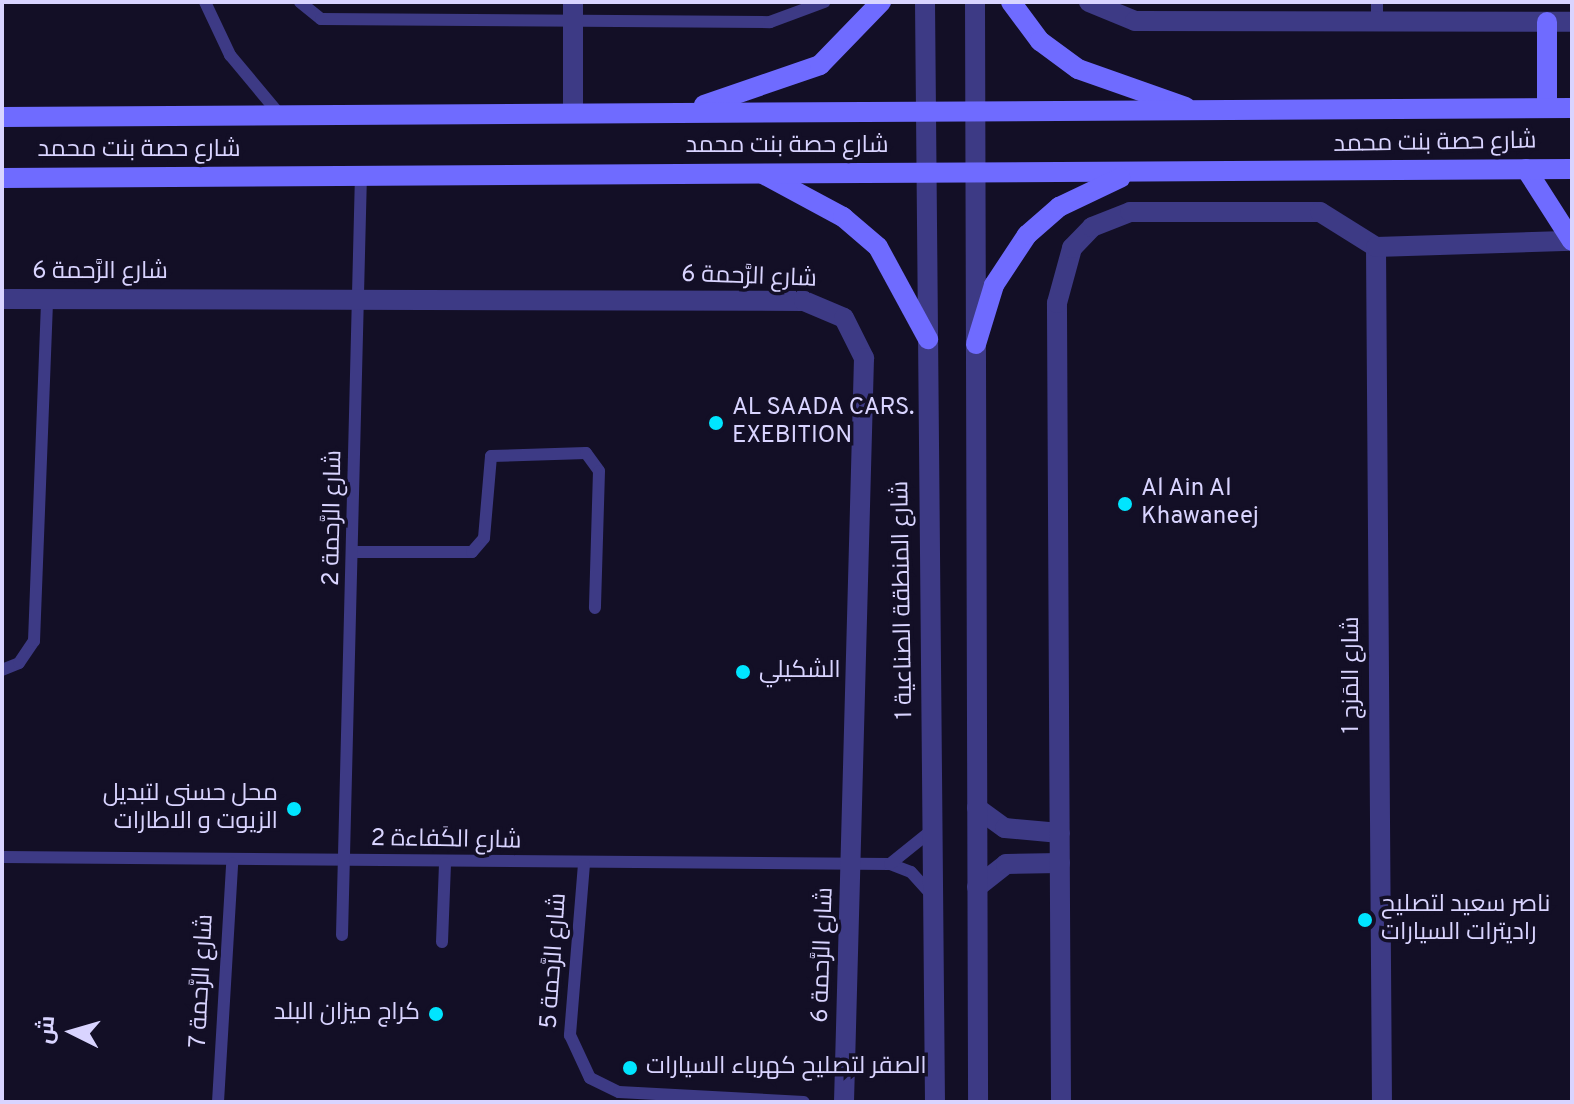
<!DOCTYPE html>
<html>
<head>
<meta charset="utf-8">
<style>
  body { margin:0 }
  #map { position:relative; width:1574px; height:1104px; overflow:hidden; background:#130f26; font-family:Overpass,Cairo,sans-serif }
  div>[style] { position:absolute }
  .service>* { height:12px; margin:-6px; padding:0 6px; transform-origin:6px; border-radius:6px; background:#3d3a85 }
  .minor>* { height:20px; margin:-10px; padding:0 10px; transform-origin:10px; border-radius:10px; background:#3d3a85 }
  .tertiary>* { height:20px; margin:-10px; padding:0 10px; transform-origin:10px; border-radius:10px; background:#3d3a85 }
  .secondary>* { height:20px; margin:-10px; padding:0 10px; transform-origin:10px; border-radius:10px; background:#6f6bff }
  .dots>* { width:22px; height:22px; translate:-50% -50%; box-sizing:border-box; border:4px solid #130f26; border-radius:50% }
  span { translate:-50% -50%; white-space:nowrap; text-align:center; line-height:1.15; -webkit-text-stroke:7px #130f26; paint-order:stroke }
  .street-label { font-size:24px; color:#d9d4ff }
  .poi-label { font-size:24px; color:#d9d4ff }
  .left { translate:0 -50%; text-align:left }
  .right { translate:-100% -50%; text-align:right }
  .frame { position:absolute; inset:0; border:4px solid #d9d4ff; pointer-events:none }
  .north { position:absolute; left:32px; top:992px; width:80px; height:80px; -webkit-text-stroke:6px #130f26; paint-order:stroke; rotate:275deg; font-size:22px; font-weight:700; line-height:32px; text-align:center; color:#d9d4ff }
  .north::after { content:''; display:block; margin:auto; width:28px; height:36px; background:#d9d4ff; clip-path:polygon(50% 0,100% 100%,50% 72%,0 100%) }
</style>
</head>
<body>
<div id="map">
  <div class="service">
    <div style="left:205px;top:2px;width:59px;rotate:64.7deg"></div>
    <div style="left:230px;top:55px;width:78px;rotate:50.2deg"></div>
    <div style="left:300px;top:2px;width:27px;rotate:39deg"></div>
    <div style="left:321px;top:19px;width:449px;rotate:0.4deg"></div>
    <div style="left:770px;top:22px;width:58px;rotate:-20.3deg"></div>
    <div style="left:1377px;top:2px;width:19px;rotate:90deg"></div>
    <div style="left:355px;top:552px;width:117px"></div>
    <div style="left:472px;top:552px;width:18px;rotate:-49deg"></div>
    <div style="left:484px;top:538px;width:82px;rotate:-85.1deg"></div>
    <div style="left:491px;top:456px;width:95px;rotate:-1.8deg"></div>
    <div style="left:586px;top:453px;width:22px;rotate:54deg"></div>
    <div style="left:599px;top:471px;width:137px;rotate:91.7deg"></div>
    <div style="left:2px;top:670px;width:18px;rotate:-22deg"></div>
    <div style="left:19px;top:663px;width:27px;rotate:-56deg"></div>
    <div style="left:34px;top:641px;width:342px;rotate:-87.8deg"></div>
    <div style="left:2px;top:857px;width:888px;rotate:0.45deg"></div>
    <div style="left:890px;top:864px;width:22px;rotate:21deg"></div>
    <div style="left:911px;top:872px;width:30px;rotate:48deg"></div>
    <div style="left:584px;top:864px;width:172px;rotate:94.7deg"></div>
    <div style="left:570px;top:1035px;width:47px;rotate:65.1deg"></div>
    <div style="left:590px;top:1078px;width:32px;rotate:26deg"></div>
    <div style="left:619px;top:1092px;width:185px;rotate:3.1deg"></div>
    <div style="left:890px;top:864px;width:53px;rotate:-38.8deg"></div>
    <div style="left:342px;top:935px;width:759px;rotate:-88.57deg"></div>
    <div style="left:442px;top:942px;width:79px;rotate:-87.8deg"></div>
    <div style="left:218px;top:1102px;width:239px;rotate:-86.6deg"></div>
  </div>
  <div class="minor">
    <div style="left:1089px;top:2px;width:50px;rotate:22.4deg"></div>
    <div style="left:1135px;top:21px;width:437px;rotate:0.1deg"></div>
    <div style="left:573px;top:112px;width:110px;rotate:-90deg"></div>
    <div style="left:1376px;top:247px;width:855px;rotate:89.6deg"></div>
    <div style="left:2px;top:299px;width:802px;rotate:0.14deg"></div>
    <div style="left:804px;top:301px;width:43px;rotate:23deg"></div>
    <div style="left:844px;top:318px;width:45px;rotate:63.4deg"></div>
    <div style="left:864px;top:358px;width:744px;rotate:91.54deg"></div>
    <div style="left:977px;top:808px;width:34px;rotate:36deg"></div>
    <div style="left:1005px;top:828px;width:55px;rotate:5.2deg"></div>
    <div style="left:977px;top:887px;width:37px;rotate:-38deg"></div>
    <div style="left:1006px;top:864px;width:54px;rotate:-1.1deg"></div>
    <div style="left:1061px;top:1102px;width:799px;rotate:-90.29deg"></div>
    <div style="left:1057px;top:303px;width:57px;rotate:-74.7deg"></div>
    <div style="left:1072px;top:248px;width:29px;rotate:-46deg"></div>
    <div style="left:1092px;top:227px;width:41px;rotate:-21.5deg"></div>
    <div style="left:1130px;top:212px;width:190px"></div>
    <div style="left:1320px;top:212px;width:66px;rotate:32deg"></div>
    <div style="left:1376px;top:247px;width:196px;rotate:-1.8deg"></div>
  </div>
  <div class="tertiary">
    <div style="left:925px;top:2px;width:1100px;rotate:89.48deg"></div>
    <div style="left:975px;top:2px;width:1100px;rotate:89.84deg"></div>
  </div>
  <div class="secondary">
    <div style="left:1011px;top:2px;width:49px;rotate:53.4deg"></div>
    <div style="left:1040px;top:41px;width:47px;rotate:36.4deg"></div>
    <div style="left:1078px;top:69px;width:114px;rotate:19.4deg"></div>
    <div style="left:704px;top:105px;width:123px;rotate:-19deg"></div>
    <div style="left:820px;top:65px;width:88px;rotate:-45.9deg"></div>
    <div style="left:1547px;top:108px;width:86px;rotate:-90deg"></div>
    <div style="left:2px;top:117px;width:1570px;rotate:-0.33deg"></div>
    <div style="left:1526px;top:169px;width:85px;rotate:57.4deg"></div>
    <div style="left:763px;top:174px;width:91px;rotate:28.3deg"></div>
    <div style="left:843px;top:217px;width:46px;rotate:40.6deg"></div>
    <div style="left:878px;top:247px;width:105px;rotate:61.5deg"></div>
    <div style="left:2px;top:178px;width:1570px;rotate:-0.33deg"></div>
    <div style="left:976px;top:344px;width:62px;rotate:-73deg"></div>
    <div style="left:994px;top:285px;width:60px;rotate:-56.6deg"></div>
    <div style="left:1027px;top:235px;width:43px;rotate:-41.2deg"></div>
    <div style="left:1059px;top:207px;width:68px;rotate:-25.4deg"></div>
  </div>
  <div class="dots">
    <div style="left:716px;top:423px;background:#00e5ff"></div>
    <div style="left:1125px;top:504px;background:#00e5ff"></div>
    <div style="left:743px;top:672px;background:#00e5ff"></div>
    <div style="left:294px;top:809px;background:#00e5ff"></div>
    <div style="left:1365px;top:920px;background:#00e5ff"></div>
    <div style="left:436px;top:1014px;background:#00e5ff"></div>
    <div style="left:630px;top:1068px;background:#00e5ff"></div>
  </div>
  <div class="street-label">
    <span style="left:1435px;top:144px;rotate:-1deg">شارع حصة بنت محمد</span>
    <span style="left:787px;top:147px">شارع حصة بنت محمد</span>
    <span style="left:139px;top:151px">شارع حصة بنت محمد</span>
    <span style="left:100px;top:273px">شارع الرَّحمة 6</span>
    <span style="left:749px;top:278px;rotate:2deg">شارع الرَّحمة 6</span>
    <span style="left:334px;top:518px;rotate:-89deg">شارع الرَّحمة 2</span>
    <span style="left:904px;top:600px;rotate:-91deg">شارع المنطقة الصناعية 1</span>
    <span style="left:1353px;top:675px;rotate:-90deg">شارع المَزج 1</span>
    <span style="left:446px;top:841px;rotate:1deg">شارع الكَفاءة 2</span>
    <span style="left:824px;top:955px;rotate:-88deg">شارع الرَّحمة 6</span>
    <span style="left:555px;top:961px;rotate:-86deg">شارع الرَّحمة 5</span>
    <span style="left:203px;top:981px;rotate:-87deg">شارع الرَّحمة 7</span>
  </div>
  <div class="poi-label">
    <span class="left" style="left:732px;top:423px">AL SAADA CARS.<br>EXEBITION</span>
    <span class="left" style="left:1141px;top:504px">Al Ain Al<br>Khawaneej</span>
    <span class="left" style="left:759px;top:672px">الشكيلي</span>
    <span class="right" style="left:278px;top:809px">محل حسنى لتبديل<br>الزيوت و الاطارات</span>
    <span class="left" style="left:1381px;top:920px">ناصر سعيد لتصليح<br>راديترات السيارات</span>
    <span class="right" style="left:420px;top:1014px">كراج ميزان البلد</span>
    <span class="left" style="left:646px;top:1068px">الصقر لتصليح كهرباء السيارات</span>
  </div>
  <div class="frame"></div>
  <div class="north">ش</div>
</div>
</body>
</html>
